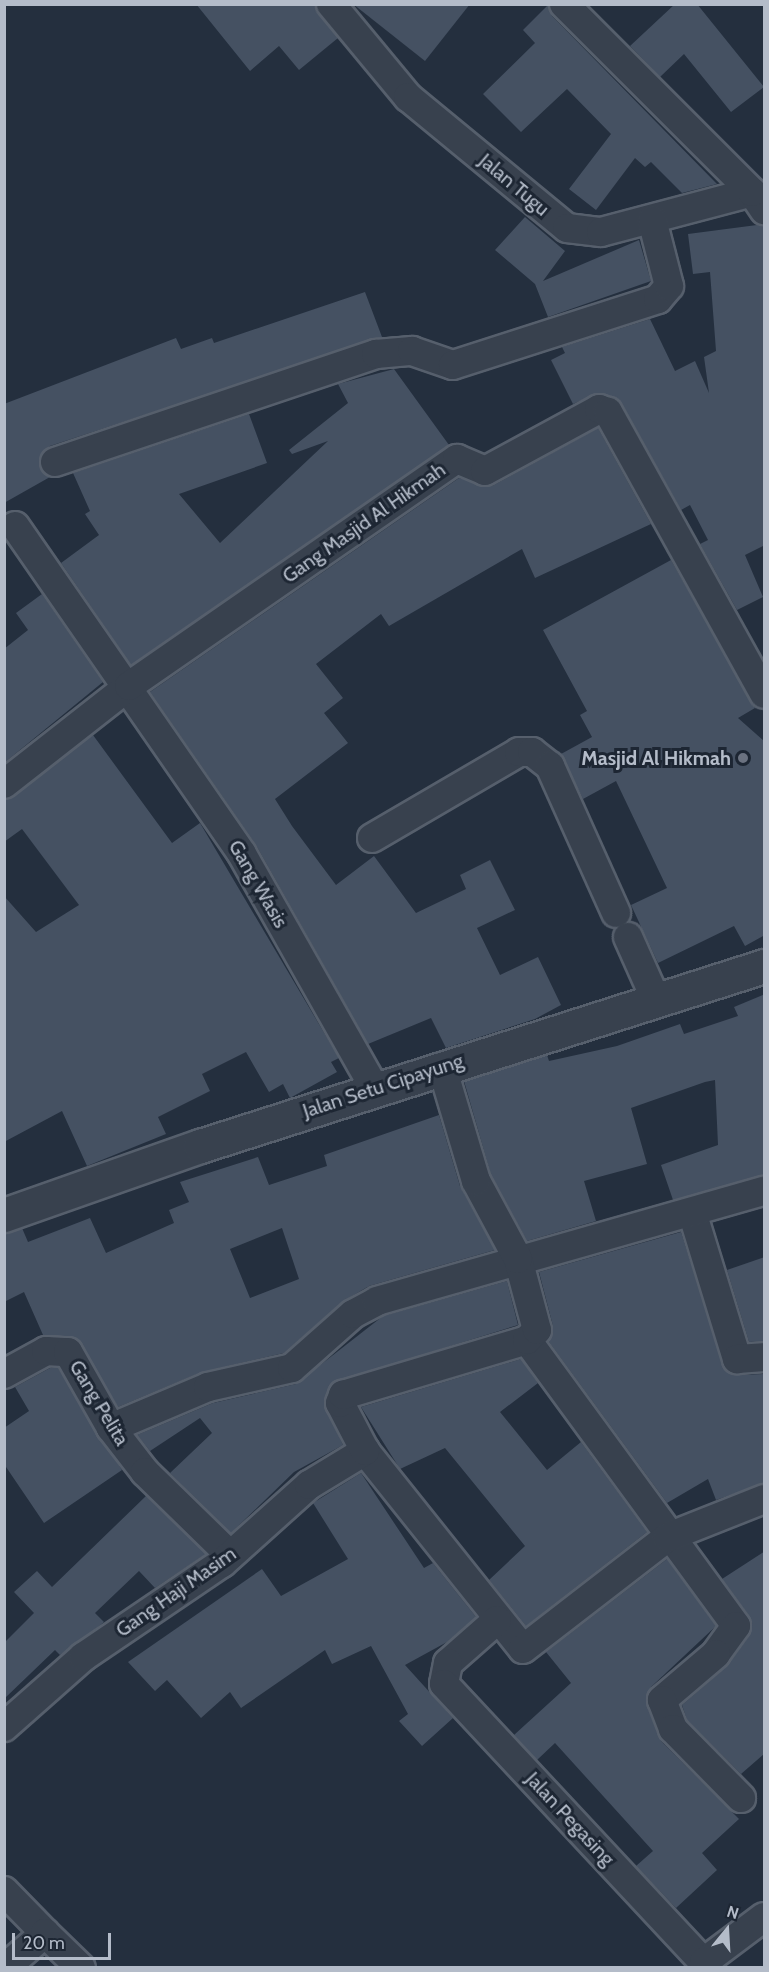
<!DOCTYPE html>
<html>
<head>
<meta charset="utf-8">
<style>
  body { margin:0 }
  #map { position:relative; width:769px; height:1972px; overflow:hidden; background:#242f3e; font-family:Cabin,sans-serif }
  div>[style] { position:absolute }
  .building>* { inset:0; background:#455162 }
  .roads { filter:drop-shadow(2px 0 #565f6c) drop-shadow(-2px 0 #565f6c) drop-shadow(0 2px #565f6c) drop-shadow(0 -2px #565f6c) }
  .minor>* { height:28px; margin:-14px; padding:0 14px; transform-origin:14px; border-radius:14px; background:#38414e }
  .tertiary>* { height:33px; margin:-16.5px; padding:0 16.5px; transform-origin:16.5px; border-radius:16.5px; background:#38414e }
  .dots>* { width:16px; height:16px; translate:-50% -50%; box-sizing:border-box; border:3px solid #1d2633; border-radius:50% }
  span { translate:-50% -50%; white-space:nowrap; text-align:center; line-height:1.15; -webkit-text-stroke:6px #1d2633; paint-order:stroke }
  .street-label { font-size:20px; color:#b4bcc9 }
  .poi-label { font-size:20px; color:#b4bcc9; font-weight:700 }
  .right { translate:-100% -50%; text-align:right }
  .frame { position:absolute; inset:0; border:6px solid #b4bcc9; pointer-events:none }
  .north { position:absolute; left:697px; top:1900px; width:60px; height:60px; -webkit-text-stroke:4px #1d2633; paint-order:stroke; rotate:18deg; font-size:16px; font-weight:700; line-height:24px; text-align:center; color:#b4bcc9 }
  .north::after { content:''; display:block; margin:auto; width:21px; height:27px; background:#b4bcc9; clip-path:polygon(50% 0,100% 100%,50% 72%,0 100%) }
  .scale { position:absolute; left:12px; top:1933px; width:99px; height:27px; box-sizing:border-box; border:3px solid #b4bcc9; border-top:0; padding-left:8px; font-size:18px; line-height:21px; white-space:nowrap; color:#b4bcc9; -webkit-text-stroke:4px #1d2633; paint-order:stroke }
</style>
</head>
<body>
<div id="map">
  <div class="building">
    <div style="clip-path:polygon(196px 4px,315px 4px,338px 38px,299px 70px,279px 46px,250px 71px)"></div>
    <div style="clip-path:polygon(353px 4px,470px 4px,425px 61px)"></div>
    <div style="clip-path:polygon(675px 4px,697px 4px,764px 87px,731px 112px,684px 54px,660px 77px,630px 46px)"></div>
    <div style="clip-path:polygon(548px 5px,552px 16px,717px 184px,682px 193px,651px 162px,645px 167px,635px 158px,596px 210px,569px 189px,611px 134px,567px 89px,521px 132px,483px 94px,535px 43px,523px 30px)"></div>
    <div style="clip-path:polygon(525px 217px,565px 251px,543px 281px,639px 240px,651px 281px,548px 317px,535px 284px,495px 250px)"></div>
    <div style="clip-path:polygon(757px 225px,765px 226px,765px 545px,745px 555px,763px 597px,737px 610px,700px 544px,708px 540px,690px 505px,681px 510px,622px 404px,598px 393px,573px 404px,551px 360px,565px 353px,562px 347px,650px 319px,675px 371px,695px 361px,709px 393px,704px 357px,716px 351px,710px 272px,693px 274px,688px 234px)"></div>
    <div style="clip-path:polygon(365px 292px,382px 337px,50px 446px,39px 459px,50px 477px,4px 503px,4px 404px,176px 338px,181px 349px,212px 338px,214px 343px)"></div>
    <div style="clip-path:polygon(394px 369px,449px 445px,131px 665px,61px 563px,99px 535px,85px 514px,90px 511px,73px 473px,249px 414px,267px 463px,179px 494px,220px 543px,328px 441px,292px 454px,289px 450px,348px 403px,338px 384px)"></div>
    <div style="clip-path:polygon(598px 428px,651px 524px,535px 578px,522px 549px,389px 626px,381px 614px,316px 664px,343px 698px,324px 713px,348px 743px,275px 799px,292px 826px,336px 885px,374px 856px,416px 913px,466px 889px,460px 875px,490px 860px,515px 910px,477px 928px,500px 975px,538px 957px,561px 1005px,535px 1019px,446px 1048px,431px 1018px,368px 1044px,256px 845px,150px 692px,459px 478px,492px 486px)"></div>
    <div style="clip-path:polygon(671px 560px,755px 708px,738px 718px,765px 742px,765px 935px,745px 946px,734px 926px,658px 963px,631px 905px,667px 888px,616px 781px,583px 799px,561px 754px,592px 737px,580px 715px,587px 711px,543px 630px)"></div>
    <div style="clip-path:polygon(42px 594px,103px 682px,4px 763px,4px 649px,28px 630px,16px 613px)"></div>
    <div style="clip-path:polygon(93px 735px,172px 843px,200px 823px,339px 1058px,331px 1062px,337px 1072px,290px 1098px,283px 1084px,269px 1092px,246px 1052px,202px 1074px,210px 1091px,158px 1117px,166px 1134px,87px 1166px,62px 1111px,4px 1142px,4px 896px,36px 932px,79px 905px,22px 829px,4px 842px,4px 800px)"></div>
    <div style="clip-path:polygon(765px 994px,765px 1175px,673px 1200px,661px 1165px,718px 1145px,715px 1080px,705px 1082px,631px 1108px,647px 1164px,584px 1181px,596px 1221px,527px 1241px,491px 1175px,464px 1081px,547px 1055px,549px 1061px,617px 1046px,680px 1024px,684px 1034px,738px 1016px,734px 1007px)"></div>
    <div style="clip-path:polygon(evenodd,439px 1115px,460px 1186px,495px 1250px,369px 1286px,342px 1302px,284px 1353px,202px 1372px,118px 1407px,77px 1338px,43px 1335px,24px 1292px,4px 1302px,4px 1233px,22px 1228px,28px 1242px,90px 1218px,106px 1253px,174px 1223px,169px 1210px,189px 1202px,180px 1182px,258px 1157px,269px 1185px,327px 1166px,324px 1155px,439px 1115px,282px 1228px,299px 1279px,250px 1298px,230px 1249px,282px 1228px)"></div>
    <div style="clip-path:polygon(681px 1232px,725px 1370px,738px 1375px,765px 1374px,765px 1483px,716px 1500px,708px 1479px,667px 1503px,549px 1342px,553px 1326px,539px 1272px)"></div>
    <div style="clip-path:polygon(765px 1257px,765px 1341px,749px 1342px,727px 1270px)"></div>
    <div style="clip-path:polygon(507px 1281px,518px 1325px,332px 1383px,324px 1404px,343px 1445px,294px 1472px,231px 1533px,170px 1473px,212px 1433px,200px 1418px,150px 1451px,137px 1435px,213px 1403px,296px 1384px,383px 1316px)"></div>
    <div style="clip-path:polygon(521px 1359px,538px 1383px,500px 1412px,547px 1470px,581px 1442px,647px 1532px,526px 1626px,489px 1580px,525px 1546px,445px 1448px,400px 1469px,361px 1407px)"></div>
    <div style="clip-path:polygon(50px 1368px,58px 1368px,122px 1470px,44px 1523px,4px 1464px,4px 1428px,29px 1411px,15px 1387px)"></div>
    <div style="clip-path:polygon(361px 1473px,424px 1568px,433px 1563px,476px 1617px,447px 1642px,405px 1665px,453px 1718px,422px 1746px,399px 1721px,408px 1714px,371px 1646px,332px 1664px,325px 1650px,241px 1708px,230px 1692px,201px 1718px,167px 1680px,155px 1691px,128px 1662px,262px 1569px,281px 1596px,348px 1559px,313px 1503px)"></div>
    <div style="clip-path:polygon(146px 1496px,206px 1554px,155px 1588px,139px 1571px,95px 1613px,104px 1622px,98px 1627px,60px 1655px,55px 1650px,4px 1699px,4px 1643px,34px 1613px,14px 1592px,37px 1571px,52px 1587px)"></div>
    <div style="clip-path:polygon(765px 1551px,765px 1753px,741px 1774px,687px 1720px,682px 1705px,727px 1666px,749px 1636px,750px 1617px,722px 1579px)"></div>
    <div style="clip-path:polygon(667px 1559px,716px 1626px,651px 1687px,647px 1706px,661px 1741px,739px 1819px,702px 1853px,717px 1870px,676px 1908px,636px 1866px,653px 1851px,555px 1743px,537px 1760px,514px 1735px,571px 1683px,546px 1652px)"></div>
  </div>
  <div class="roads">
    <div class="minor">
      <div style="left:331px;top:4px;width:121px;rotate:50.4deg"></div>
      <div style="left:408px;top:97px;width:206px;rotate:39.5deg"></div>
      <div style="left:567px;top:228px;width:34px;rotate:7deg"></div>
      <div style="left:601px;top:232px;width:156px;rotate:-14.8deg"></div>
      <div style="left:752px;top:192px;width:22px;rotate:56deg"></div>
      <div style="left:564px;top:4px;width:266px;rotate:45deg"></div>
      <div style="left:55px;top:462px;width:339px;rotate:-18.6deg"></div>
      <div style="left:376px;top:354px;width:36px;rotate:-5deg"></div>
      <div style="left:412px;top:351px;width:43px;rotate:18.9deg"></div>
      <div style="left:453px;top:365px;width:215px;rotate:-17.8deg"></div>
      <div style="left:658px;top:299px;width:17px;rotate:-50deg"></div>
      <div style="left:669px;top:286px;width:68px;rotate:-104.4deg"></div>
      <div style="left:15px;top:526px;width:399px;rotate:55.3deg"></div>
      <div style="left:242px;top:854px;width:270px;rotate:60.5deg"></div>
      <div style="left:4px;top:784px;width:159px;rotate:-38.1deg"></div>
      <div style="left:129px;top:686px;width:399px;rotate:-34.7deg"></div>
      <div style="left:457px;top:459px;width:30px;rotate:23deg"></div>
      <div style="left:485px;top:471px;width:130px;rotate:-28.5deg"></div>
      <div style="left:599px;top:409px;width:9px;rotate:18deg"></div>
      <div style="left:608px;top:412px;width:322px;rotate:61deg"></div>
      <div style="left:372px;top:838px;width:170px;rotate:-30.3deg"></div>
      <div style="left:519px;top:752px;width:13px"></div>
      <div style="left:532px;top:752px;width:23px;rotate:38deg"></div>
      <div style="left:550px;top:766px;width:161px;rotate:65.8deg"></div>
      <div style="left:628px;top:937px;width:69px;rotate:66deg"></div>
      <div style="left:693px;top:1215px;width:151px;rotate:73deg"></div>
      <div style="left:737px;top:1359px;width:27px;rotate:-4deg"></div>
      <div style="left:527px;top:1340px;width:354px;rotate:53.8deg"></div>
      <div style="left:736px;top:1626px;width:34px;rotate:126deg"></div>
      <div style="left:716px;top:1654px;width:71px;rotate:139.6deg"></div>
      <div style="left:662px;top:1700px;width:31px;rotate:69deg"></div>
      <div style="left:673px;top:1729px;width:97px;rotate:45.4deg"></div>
      <div style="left:4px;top:1374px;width:48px;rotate:-28.7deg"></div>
      <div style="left:46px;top:1351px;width:22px;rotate:3deg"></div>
      <div style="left:68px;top:1352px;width:87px;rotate:60.5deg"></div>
      <div style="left:111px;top:1428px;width:56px;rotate:52.3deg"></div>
      <div style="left:145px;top:1472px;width:119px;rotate:44.3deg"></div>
      <div style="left:111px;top:1428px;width:105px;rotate:-22.9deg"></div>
      <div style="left:208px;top:1387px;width:86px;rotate:-12.7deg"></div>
      <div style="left:292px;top:1368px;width:81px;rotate:-41.5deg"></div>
      <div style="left:353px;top:1314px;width:27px;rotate:-28deg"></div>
      <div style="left:377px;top:1301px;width:402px;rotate:-15.9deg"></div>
      <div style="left:365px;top:1451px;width:253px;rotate:51.4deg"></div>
      <div style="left:523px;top:1649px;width:183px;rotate:-37.7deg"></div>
      <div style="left:668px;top:1537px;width:103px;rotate:-21.6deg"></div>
      <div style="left:497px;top:1620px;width:65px;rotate:138.7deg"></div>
      <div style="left:448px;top:1663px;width:21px;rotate:101deg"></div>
      <div style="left:444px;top:1684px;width:388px;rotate:47deg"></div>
      <div style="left:4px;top:1727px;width:106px;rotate:-41.5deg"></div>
      <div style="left:83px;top:1657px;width:168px;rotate:-34.1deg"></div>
      <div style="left:222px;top:1563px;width:117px;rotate:-41.9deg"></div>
      <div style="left:309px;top:1485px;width:66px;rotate:-31.3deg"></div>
      <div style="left:365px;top:1451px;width:54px;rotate:-117.5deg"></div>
      <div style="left:340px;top:1403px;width:9px;rotate:-69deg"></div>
      <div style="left:343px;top:1395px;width:192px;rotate:-16.6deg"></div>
      <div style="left:527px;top:1340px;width:14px;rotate:-45deg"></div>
      <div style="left:537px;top:1330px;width:73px;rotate:-105deg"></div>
      <div style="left:518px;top:1259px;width:89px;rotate:-118.3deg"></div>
      <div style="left:476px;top:1181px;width:119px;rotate:-106.6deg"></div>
      <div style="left:4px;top:1891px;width:59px;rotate:45.7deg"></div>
      <div style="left:45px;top:1933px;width:53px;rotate:138.8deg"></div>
      <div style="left:45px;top:1933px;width:50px;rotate:44.2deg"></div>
      <div style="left:704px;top:1962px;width:75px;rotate:-36.9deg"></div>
    </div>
    <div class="tertiary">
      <div style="left:4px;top:1215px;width:208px;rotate:-19.4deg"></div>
      <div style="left:200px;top:1146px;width:592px;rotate:-17.7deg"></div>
    </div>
  </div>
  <div class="dots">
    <div style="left:743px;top:758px;background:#6b7280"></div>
  </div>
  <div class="street-label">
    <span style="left:514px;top:185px;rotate:40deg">Jalan Tugu</span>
    <span style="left:364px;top:523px;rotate:-35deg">Gang Masjid Al Hikmah</span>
    <span style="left:258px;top:884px;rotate:60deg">Gang Wasis</span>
    <span style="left:383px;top:1086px;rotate:-18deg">Jalan Setu Cipayung</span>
    <span style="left:99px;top:1403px;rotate:59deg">Gang Pelita</span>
    <span style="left:176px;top:1592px;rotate:-35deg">Gang Haji Masim</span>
    <span style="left:570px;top:1819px;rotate:47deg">Jalan Pegasing</span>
  </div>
  <div class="poi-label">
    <span class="right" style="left:731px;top:758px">Masjid Al Hikmah</span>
  </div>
  <div class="frame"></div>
  <div class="north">N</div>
  <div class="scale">20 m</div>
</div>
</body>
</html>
